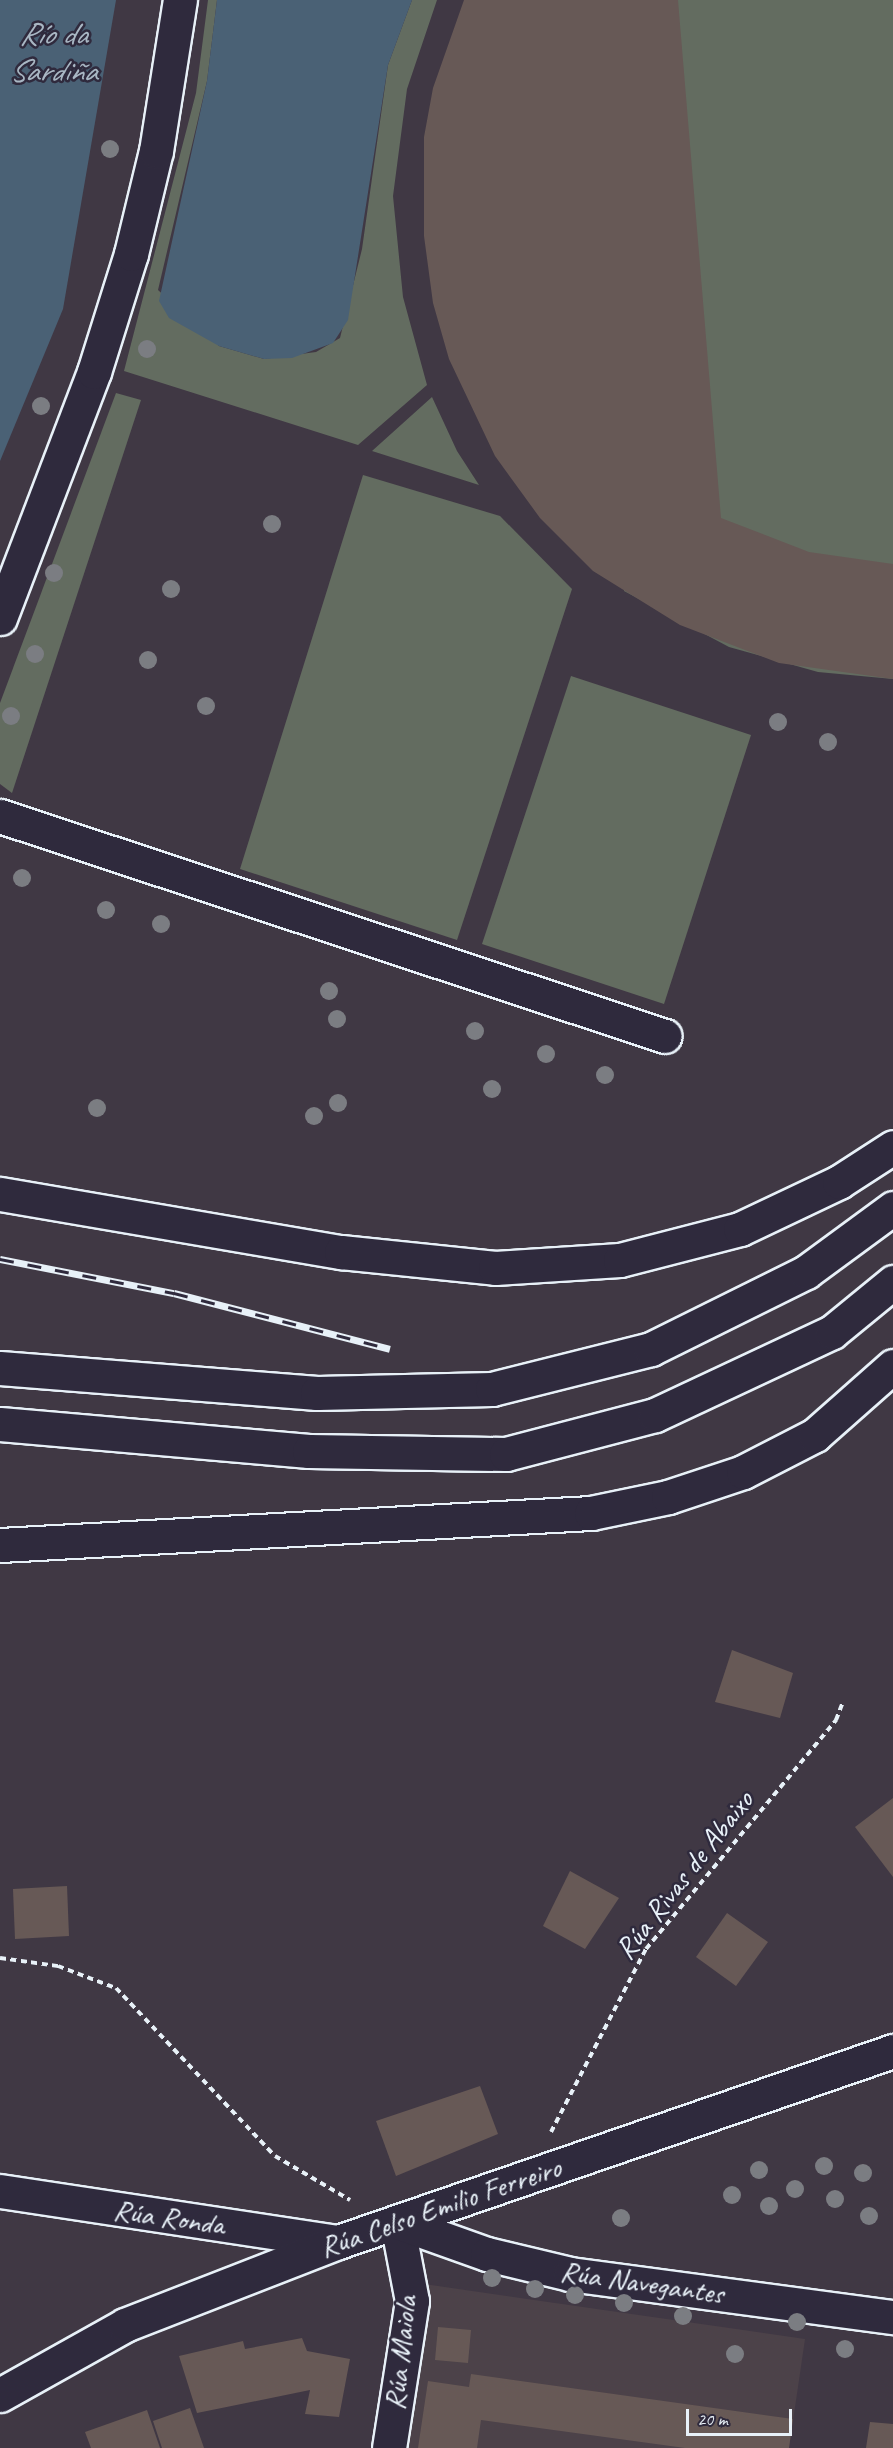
<!DOCTYPE html>
<html>
<head>
<meta charset="utf-8">
<style>
  body { margin:0 }
  #map { position:relative; width:893px; height:2448px; overflow:hidden; background:#403844; font-family:Caveat,sans-serif }
  div>[style] { position:absolute }
  .built>* { inset:0; background:#4c4249 }
  .green>* { inset:0; background:#636c60 }
  .water>* { inset:0; background:#4a6175 }
  .building>* { inset:0; background:#675956 }
  .path>* { height:4px; margin-top:-2px; transform-origin:0; background:repeating-linear-gradient(90deg,#e8f1f8 0 6px,transparent 0 10.5px) }
  .roads { filter:drop-shadow(2px 0 #e8f1f8) drop-shadow(-2px 0 #e8f1f8) drop-shadow(0 2px #e8f1f8) drop-shadow(0 -2px #e8f1f8) }
  .minor>* { height:33px; margin:-16.5px; padding:0 16.5px; transform-origin:16.5px; border-radius:16.5px; background:#2f2a3d }
  .highway>* { height:33px; margin:-16.5px; padding:0 16.5px; transform-origin:16.5px; border-radius:16.5px; background:#2f2a3d }
  .rail>* { height:7px; margin-top:-3.5px; transform-origin:0; background:repeating-linear-gradient(90deg,#2f2a3d 0 14px,#e8f1f8 0 28px); box-sizing:border-box; border-block:2px solid #e8f1f8 }
  .trees>* { width:18px; height:18px; margin:-9px; border-radius:50%; background:#7b7d82 }
  span { translate:-50% -50%; white-space:nowrap; text-align:center; line-height:1.15; -webkit-text-stroke:5px #2f2a3d; paint-order:stroke }
  .street-label { font-size:30px; color:#e8f1f8 }
  .water-label { font-size:32px; color:#a9b7c4; font-style:italic }
  .scale { position:absolute; left:686px; top:2409px; width:106px; height:27px; box-sizing:border-box; border:3px solid #e8f1f8; border-top:0; padding-left:8px; font-size:18px; line-height:21px; white-space:nowrap; color:#e8f1f8; -webkit-text-stroke:4px #2f2a3d; paint-order:stroke }
</style>
</head>
<body>
<div id="map">
  <div class="built">
    <div style="clip-path:polygon(424px 2284px,805px 2339px,789px 2448px,402px 2448px)"></div>
  </div>
  <div class="green">
    <div style="clip-path:polygon(208px 0,217px 0,207px 81px,158px 290px,219px 346px,264px 359px,316px 352px,340px 338px,362px 249px,388px 65px,412px 0,437px 0,407px 89px,393px 196px,403px 297px,427px 385px,358px 445px,124px 371px,196px 93px)"></div>
    <div style="clip-path:polygon(576px 0,893px 0,893px 679px,818px 672px,729px 647px,624px 591px)"></div>
    <div style="clip-path:polygon(116px 393px,141px 400px,12px 793px,0 784px,0 703px)"></div>
    <div style="clip-path:polygon(432px 397px,457px 451px,479px 485px,372px 451px)"></div>
    <div style="clip-path:polygon(363px 475px,500px 516px,572px 589px,457px 940px,240px 869px)"></div>
    <div style="clip-path:polygon(571px 676px,751px 735px,664px 1004px,482px 944px)"></div>
  </div>
  <div class="water">
    <div style="clip-path:polygon(0 0,116px 0,63px 309px,0 461px)"></div>
    <div style="clip-path:polygon(217px 0,412px 0,388px 65px,348px 320px,333px 343px,292px 358px,264px 359px,219px 346px,169px 318px,159px 301px,207px 81px)"></div>
  </div>
  <div class="building">
    <div style="clip-path:polygon(464px 0,678px 0,721px 518px,809px 552px,893px 564px,893px 679px,779px 663px,680px 625px,593px 571px,540px 518px,495px 456px,449px 359px,433px 303px,424px 236px,424px 137px,433px 88px)"></div>
    <div style="clip-path:polygon(732px 1650px,793px 1673px,780px 1718px,715px 1702px)"></div>
    <div style="clip-path:polygon(893px 1798px,893px 1877px,855px 1827px)"></div>
    <div style="clip-path:polygon(570px 1871px,619px 1898px,585px 1949px,543px 1926px)"></div>
    <div style="clip-path:polygon(67px 1886px,69px 1936px,15px 1939px,13px 1889px)"></div>
    <div style="clip-path:polygon(727px 1913px,768px 1942px,736px 1986px,696px 1957px)"></div>
    <div style="clip-path:polygon(480px 2086px,498px 2134px,396px 2176px,376px 2121px)"></div>
    <div style="clip-path:polygon(438px 2327px,471px 2330px,468px 2363px,435px 2360px)"></div>
    <div style="clip-path:polygon(302px 2338px,307px 2351px,350px 2359px,339px 2417px,305px 2414px,310px 2390px,197px 2413px,179px 2356px,243px 2341px,245px 2349px)"></div>
    <div style="clip-path:polygon(471px 2374px,793px 2419px,789px 2448px,685px 2448px,481px 2420px,477px 2448px,418px 2448px,428px 2381px,469px 2387px)"></div>
    <div style="clip-path:polygon(190px 2408px,204px 2448px,162px 2448px,153px 2421px)"></div>
    <div style="clip-path:polygon(147px 2410px,160px 2448px,91px 2448px,85px 2432px)"></div>
    <div style="clip-path:polygon(870px 2422px,893px 2424px,893px 2448px,866px 2448px)"></div>
  </div>
  <div class="path">
    <div style="left:0;top:1958px;width:59px;rotate:7.9deg"></div>
    <div style="left:58px;top:1966px;width:62px;rotate:20.8deg"></div>
    <div style="left:116px;top:1988px;width:231px;rotate:46.6deg"></div>
    <div style="left:275px;top:2156px;width:87px;rotate:30.4deg"></div>
    <div style="left:551px;top:2132px;width:206px;rotate:-62.6deg"></div>
    <div style="left:646px;top:1949px;width:298px;rotate:-50.3deg"></div>
    <div style="left:836px;top:1720px;width:19px;rotate:-69deg"></div>
  </div>
  <div class="roads">
    <div class="minor">
      <div style="left:0;top:618px;width:263px;rotate:-69.1deg"></div>
      <div style="left:94px;top:372px;width:124px;rotate:-72.6deg"></div>
      <div style="left:131px;top:254px;width:106px;rotate:-76.4deg"></div>
      <div style="left:156px;top:151px;width:153px;rotate:-81deg"></div>
      <div style="left:0;top:816px;width:700px;rotate:18.31deg"></div>
      <div style="left:0;top:2191px;width:340px;rotate:8.6deg"></div>
      <div style="left:0;top:2395px;width:143px;rotate:-29.2deg"></div>
      <div style="left:125px;top:2325px;width:229px;rotate:-21.3deg"></div>
      <div style="left:338px;top:2242px;width:587px;rotate:-18.99deg"></div>
      <div style="left:389px;top:2448px;width:149px;rotate:-81.1deg"></div>
      <div style="left:412px;top:2301px;width:80px;rotate:-100.8deg"></div>
      <div style="left:397px;top:2222px;width:96px;rotate:19.6deg"></div>
      <div style="left:487px;top:2254px;width:85px;rotate:13.5deg"></div>
      <div style="left:570px;top:2274px;width:326px;rotate:7.6deg"></div>
    </div>
    <div class="highway">
      <div style="left:0;top:1194px;width:346px;rotate:9.7deg"></div>
      <div style="left:341px;top:1252px;width:155px;rotate:5.9deg"></div>
      <div style="left:495px;top:1268px;width:125px;rotate:-3.7deg"></div>
      <div style="left:620px;top:1260px;width:124px;rotate:-14.5deg"></div>
      <div style="left:740px;top:1229px;width:110px;rotate:-25.4deg"></div>
      <div style="left:839px;top:1182px;width:64px;rotate:-32.9deg"></div>
      <div style="left:0;top:1368px;width:318px;rotate:4.5deg"></div>
      <div style="left:317px;top:1393px;width:175px;rotate:-1.3deg"></div>
      <div style="left:492px;top:1389px;width:164px;rotate:-14.1deg"></div>
      <div style="left:651px;top:1349px;width:173px;rotate:-26.4deg"></div>
      <div style="left:806px;top:1272px;width:108px;rotate:-36.3deg"></div>
      <div style="left:0;top:1424px;width:310px;rotate:5deg"></div>
      <div style="left:309px;top:1451px;width:197px;rotate:0.9deg"></div>
      <div style="left:506px;top:1454px;width:154px;rotate:-14.7deg"></div>
      <div style="left:655px;top:1415px;width:195px;rotate:-25.1deg"></div>
      <div style="left:832px;top:1332px;width:79px;rotate:-39.3deg"></div>
      <div style="left:0;top:1545px;width:592px;rotate:-3.1deg"></div>
      <div style="left:591px;top:1513px;width:79px;rotate:-11.7deg"></div>
      <div style="left:668px;top:1497px;width:79px;rotate:-18.4deg"></div>
      <div style="left:743px;top:1472px;width:81px;rotate:-27.2deg"></div>
      <div style="left:815px;top:1435px;width:104px;rotate:-41.5deg"></div>
    </div>
  </div>
  <div class="rail">
    <div style="left:0;top:1259px;width:177px;rotate:11.1deg"></div>
    <div style="left:174px;top:1293px;width:223px;rotate:14.5deg"></div>
  </div>
  <div class="trees">
    <div style="left:110px;top:149px"></div>
    <div style="left:147px;top:349px"></div>
    <div style="left:41px;top:406px"></div>
    <div style="left:272px;top:524px"></div>
    <div style="left:54px;top:573px"></div>
    <div style="left:171px;top:589px"></div>
    <div style="left:35px;top:654px"></div>
    <div style="left:148px;top:660px"></div>
    <div style="left:206px;top:706px"></div>
    <div style="left:11px;top:716px"></div>
    <div style="left:778px;top:722px"></div>
    <div style="left:828px;top:742px"></div>
    <div style="left:22px;top:878px"></div>
    <div style="left:106px;top:910px"></div>
    <div style="left:161px;top:924px"></div>
    <div style="left:329px;top:991px"></div>
    <div style="left:337px;top:1019px"></div>
    <div style="left:475px;top:1031px"></div>
    <div style="left:546px;top:1054px"></div>
    <div style="left:605px;top:1075px"></div>
    <div style="left:492px;top:1089px"></div>
    <div style="left:338px;top:1103px"></div>
    <div style="left:97px;top:1108px"></div>
    <div style="left:314px;top:1116px"></div>
    <div style="left:824px;top:2166px"></div>
    <div style="left:759px;top:2170px"></div>
    <div style="left:863px;top:2173px"></div>
    <div style="left:795px;top:2189px"></div>
    <div style="left:732px;top:2195px"></div>
    <div style="left:835px;top:2199px"></div>
    <div style="left:769px;top:2206px"></div>
    <div style="left:869px;top:2216px"></div>
    <div style="left:621px;top:2218px"></div>
    <div style="left:492px;top:2278px"></div>
    <div style="left:535px;top:2289px"></div>
    <div style="left:575px;top:2295px"></div>
    <div style="left:624px;top:2303px"></div>
    <div style="left:683px;top:2316px"></div>
    <div style="left:797px;top:2322px"></div>
    <div style="left:845px;top:2349px"></div>
    <div style="left:735px;top:2354px"></div>
  </div>
  <div class="street-label">
    <span style="left:684px;top:1875px;rotate:-52deg">Rúa Rivas de Abaixo</span>
    <span style="left:440px;top:2207px;rotate:-19deg">Rúa Celso Emilio Ferreiro</span>
    <span style="left:169px;top:2217px;rotate:8deg">Rúa Ronda</span>
    <span style="left:642px;top:2282px;rotate:8deg">Rúa Navegantes</span>
    <span style="left:400px;top:2353px;rotate:-84deg">Rúa Maiola</span>
  </div>
  <div class="water-label">
    <span style="left:53px;top:53px">Río da<br>Sardiña</span>
  </div>
  <div class="scale">20 m</div>
</div>
</body>
</html>
